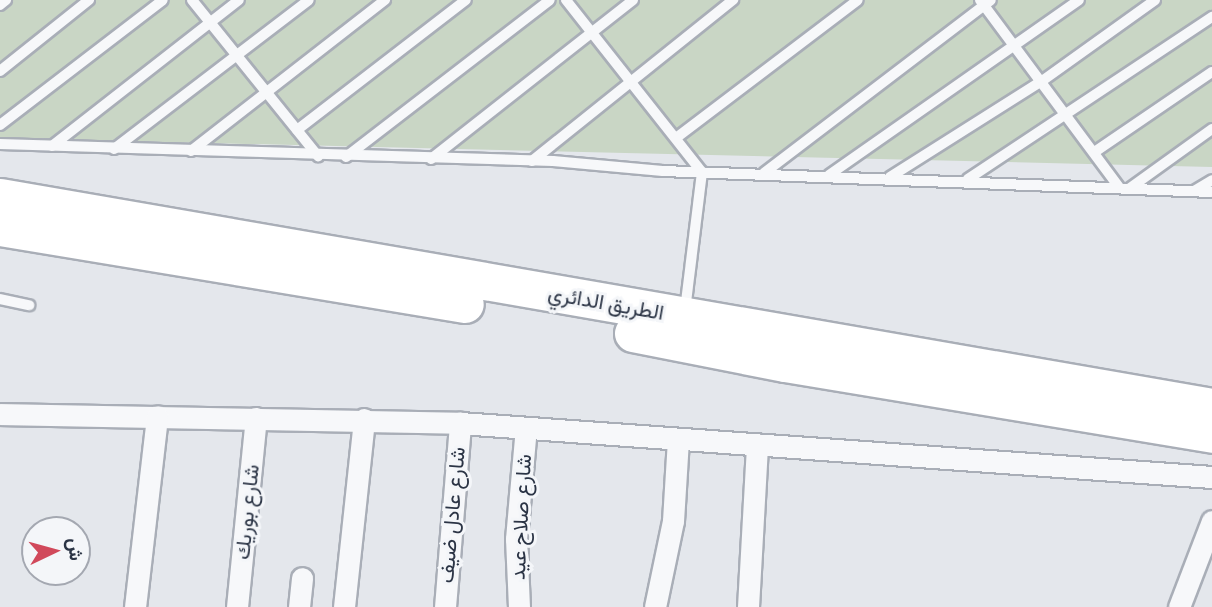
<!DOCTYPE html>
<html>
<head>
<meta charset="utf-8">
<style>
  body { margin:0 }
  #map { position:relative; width:1212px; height:607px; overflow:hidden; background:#e4e7ec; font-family:"Fira Sans Condensed",Vazirmatn,sans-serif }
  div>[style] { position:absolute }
  .green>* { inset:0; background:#c9d6c5 }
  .roads { filter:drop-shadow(2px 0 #a9aeb7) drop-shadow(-2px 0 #a9aeb7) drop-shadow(0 2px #a9aeb7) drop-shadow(0 -2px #a9aeb7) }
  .service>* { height:10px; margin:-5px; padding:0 5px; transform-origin:5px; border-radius:5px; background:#f7f8fa }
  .minor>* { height:21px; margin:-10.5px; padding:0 10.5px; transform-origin:10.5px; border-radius:10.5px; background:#f7f8fa }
  .trunk>* { height:37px; margin:-18.5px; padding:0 18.5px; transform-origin:18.5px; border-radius:18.5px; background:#fff }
  span { translate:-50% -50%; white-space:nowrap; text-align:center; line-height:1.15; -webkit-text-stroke:6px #f4f6f9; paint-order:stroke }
  .street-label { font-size:21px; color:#2b3445 }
  .north { position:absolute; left:21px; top:516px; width:70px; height:70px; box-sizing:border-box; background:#f4f6f9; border:2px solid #a4a8b1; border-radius:50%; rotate:85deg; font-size:19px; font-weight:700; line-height:28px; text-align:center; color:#2b3445 }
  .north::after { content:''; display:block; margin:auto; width:24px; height:32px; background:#d1495b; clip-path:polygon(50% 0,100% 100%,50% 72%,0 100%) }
</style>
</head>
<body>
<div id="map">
  <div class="green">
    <div style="clip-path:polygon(0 0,1212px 0,1212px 167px,0 138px)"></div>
  </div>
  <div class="roads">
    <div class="service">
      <div style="left:192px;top:0;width:201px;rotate:51.1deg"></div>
      <div style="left:566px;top:0;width:219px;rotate:51.7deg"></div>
      <div style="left:702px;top:172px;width:139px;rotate:97deg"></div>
      <div style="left:980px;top:0;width:233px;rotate:53.4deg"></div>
      <div style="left:0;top:5px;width:8px;rotate:-40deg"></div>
      <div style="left:0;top:71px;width:114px;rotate:-38.6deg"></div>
      <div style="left:0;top:125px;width:205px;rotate:-37.5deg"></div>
      <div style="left:297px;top:130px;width:213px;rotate:-37.6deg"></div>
      <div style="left:676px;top:138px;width:228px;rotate:-37.2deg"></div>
      <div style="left:0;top:144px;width:553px;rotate:1.76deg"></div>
      <div style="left:553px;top:161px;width:110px;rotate:5.2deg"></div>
      <div style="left:663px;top:171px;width:549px;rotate:2.19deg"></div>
      <div style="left:52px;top:146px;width:237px;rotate:-38deg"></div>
      <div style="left:114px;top:149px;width:245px;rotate:-37.4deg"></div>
      <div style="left:191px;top:151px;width:246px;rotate:-37.9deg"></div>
      <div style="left:1096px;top:151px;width:140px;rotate:-34.3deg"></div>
      <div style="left:346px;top:157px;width:257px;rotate:-37.6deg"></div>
      <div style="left:431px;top:159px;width:257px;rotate:-38.2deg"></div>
      <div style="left:532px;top:161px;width:258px;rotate:-38.7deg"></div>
      <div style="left:764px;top:173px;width:285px;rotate:-37.3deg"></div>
      <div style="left:829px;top:175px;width:305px;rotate:-35deg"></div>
      <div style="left:890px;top:177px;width:180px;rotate:-32.3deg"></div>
      <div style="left:1042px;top:81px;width:139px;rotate:-35.6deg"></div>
      <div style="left:968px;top:179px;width:293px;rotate:-33.6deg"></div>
      <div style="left:1130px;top:188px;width:101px;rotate:-35.7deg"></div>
      <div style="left:1194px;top:191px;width:21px;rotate:-31deg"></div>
      <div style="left:0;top:299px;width:30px;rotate:12deg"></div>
    </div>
    <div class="minor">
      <div style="left:0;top:414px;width:460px;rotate:1.1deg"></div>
      <div style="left:460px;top:423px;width:754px;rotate:4.11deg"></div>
      <div style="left:135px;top:607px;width:192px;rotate:-83.4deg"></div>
      <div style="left:237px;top:607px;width:190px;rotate:-84.3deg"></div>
      <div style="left:299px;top:607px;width:29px;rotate:-84deg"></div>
      <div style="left:344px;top:607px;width:189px;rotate:-83.9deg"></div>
      <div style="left:445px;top:607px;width:185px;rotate:-85.3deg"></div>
      <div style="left:519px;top:607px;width:68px;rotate:-92.5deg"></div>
      <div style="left:516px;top:539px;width:111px;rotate:-84.9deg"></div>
      <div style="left:655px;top:607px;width:88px;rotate:-78.2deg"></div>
      <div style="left:673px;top:521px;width:82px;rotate:-86.5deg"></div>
      <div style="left:748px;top:607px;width:163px;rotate:-86.8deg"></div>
      <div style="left:1179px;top:607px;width:92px;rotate:-69deg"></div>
    </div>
    <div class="trunk">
      <div style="left:0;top:197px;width:1230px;rotate:9.83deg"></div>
      <div style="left:0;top:227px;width:471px;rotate:9.4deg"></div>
      <div style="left:633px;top:333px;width:155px;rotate:11.2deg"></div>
      <div style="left:785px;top:363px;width:433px;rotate:9.4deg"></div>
    </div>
  </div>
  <div class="street-label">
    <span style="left:606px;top:303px;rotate:10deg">الطريق الدائري</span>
    <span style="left:247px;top:512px;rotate:-84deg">شارع بوريك</span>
    <span style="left:452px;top:515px;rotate:-85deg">شارع عادل ضيف</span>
    <span style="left:521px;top:517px;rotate:-87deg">شارع صلاح عيد</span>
  </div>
  <div class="north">ش</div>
</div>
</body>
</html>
